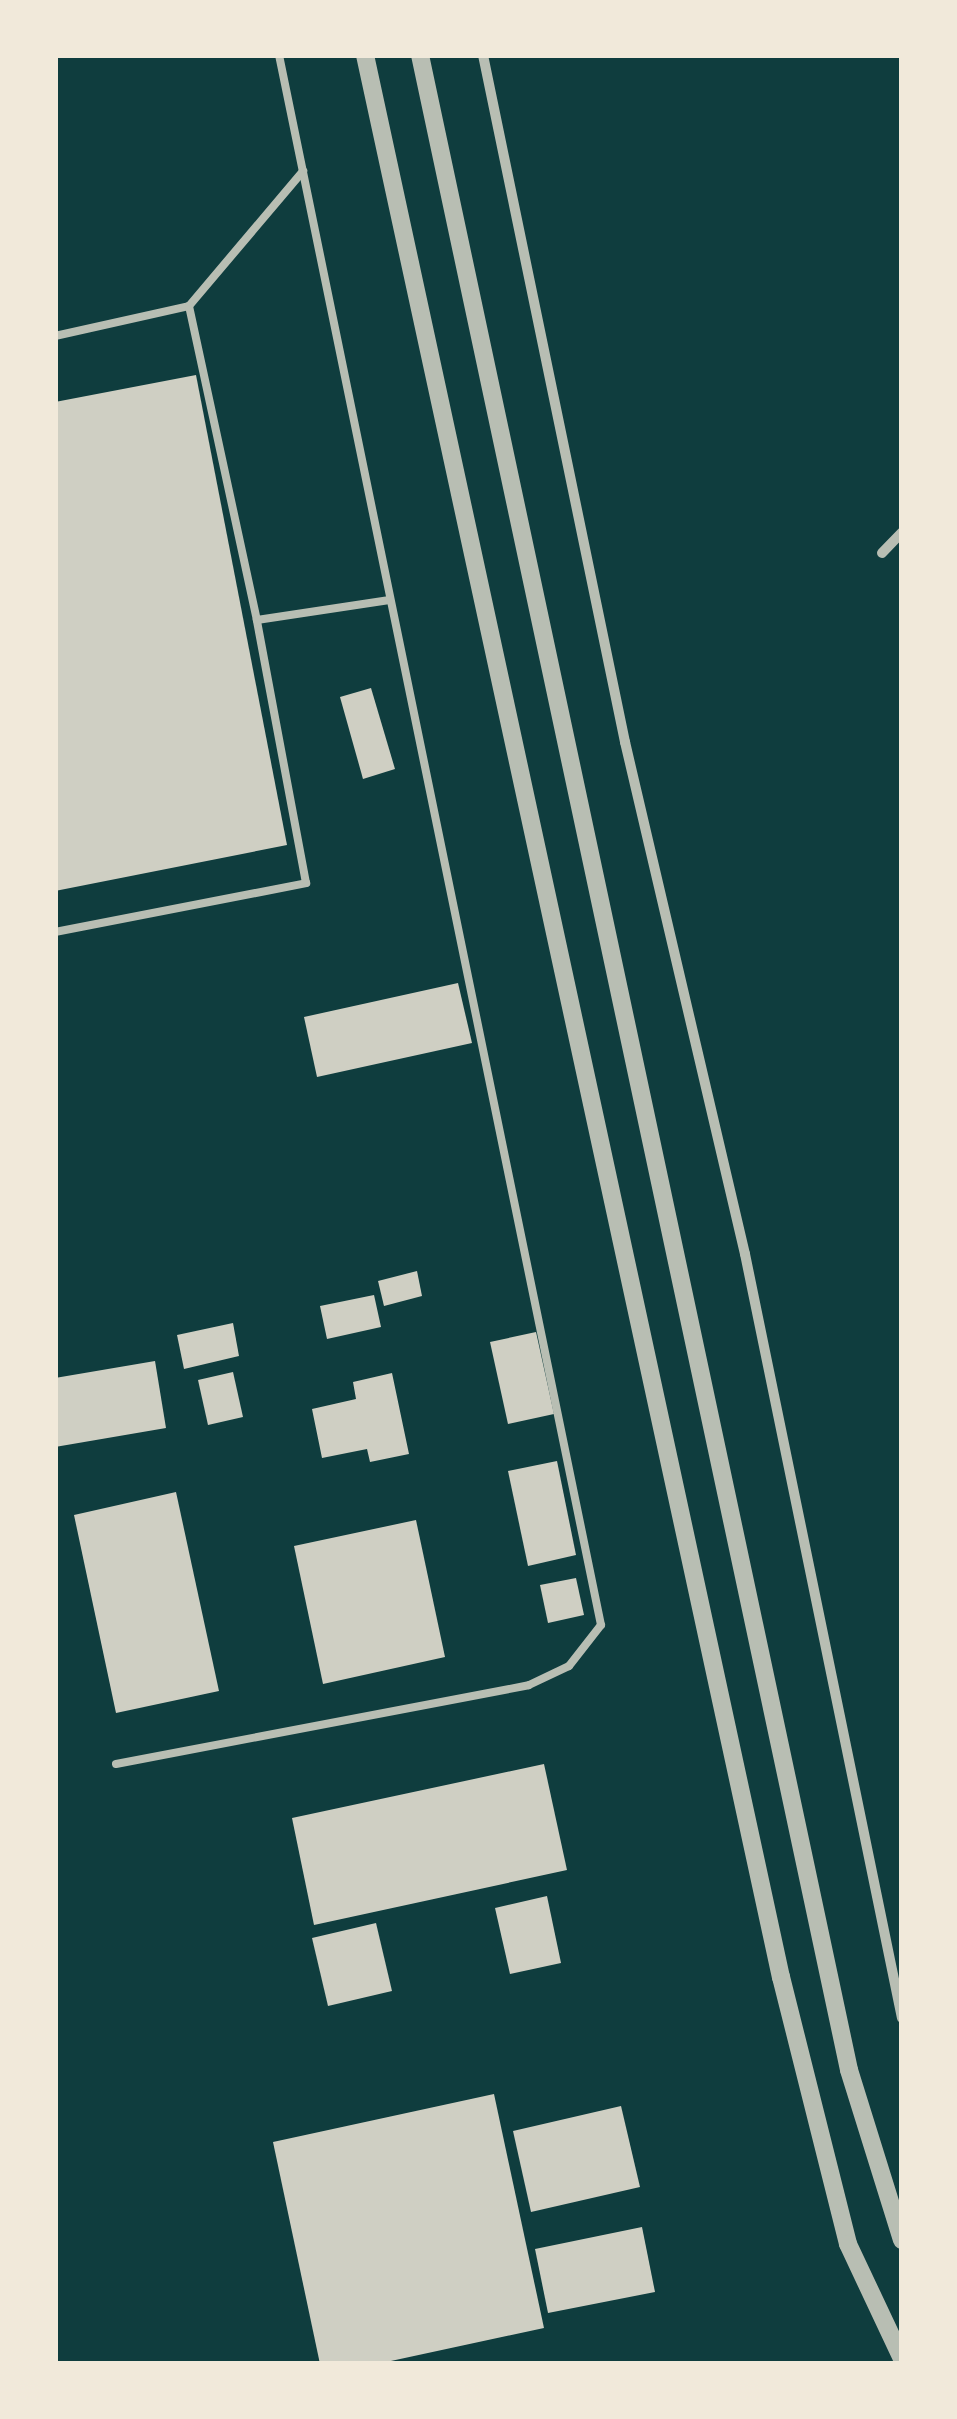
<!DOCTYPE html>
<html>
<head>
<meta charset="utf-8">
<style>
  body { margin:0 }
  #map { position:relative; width:957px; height:2419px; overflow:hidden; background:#0f3d3e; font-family:Figtree,sans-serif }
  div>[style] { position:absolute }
  .building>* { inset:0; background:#cfcfc3 }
  .service>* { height:8px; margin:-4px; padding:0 4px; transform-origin:4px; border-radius:4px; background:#b8beb3 }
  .minor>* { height:10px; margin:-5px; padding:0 5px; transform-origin:5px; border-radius:5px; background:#b8beb3 }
  .tertiary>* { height:18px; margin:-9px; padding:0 9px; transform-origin:9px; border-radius:9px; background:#b8beb3 }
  span { translate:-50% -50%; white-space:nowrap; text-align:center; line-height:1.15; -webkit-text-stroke:8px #f1e9da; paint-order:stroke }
  .frame { position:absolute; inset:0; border:58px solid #f1e9da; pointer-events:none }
</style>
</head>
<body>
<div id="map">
  <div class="building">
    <div style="clip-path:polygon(196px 375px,287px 845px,55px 891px,55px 402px)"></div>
    <div style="clip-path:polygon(371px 688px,395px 769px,363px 779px,340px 697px)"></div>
    <div style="clip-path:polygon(458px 983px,472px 1043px,317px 1077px,304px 1017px)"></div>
    <div style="clip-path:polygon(417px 1271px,422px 1296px,384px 1306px,378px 1281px)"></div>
    <div style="clip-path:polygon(374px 1295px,381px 1327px,327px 1339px,320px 1306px)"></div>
    <div style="clip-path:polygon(233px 1323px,239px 1356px,184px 1369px,177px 1335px)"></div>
    <div style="clip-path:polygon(536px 1332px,554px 1414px,508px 1424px,490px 1342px)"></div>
    <div style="clip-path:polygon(155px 1361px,166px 1428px,55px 1447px,55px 1378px)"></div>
    <div style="clip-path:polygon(233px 1372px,243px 1417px,208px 1425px,198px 1380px)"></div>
    <div style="clip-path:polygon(392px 1373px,409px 1454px,370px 1462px,367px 1449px,322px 1458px,312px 1409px,356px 1399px,353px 1382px)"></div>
    <div style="clip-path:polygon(557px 1461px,576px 1555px,528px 1566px,508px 1471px)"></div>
    <div style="clip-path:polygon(176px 1492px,219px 1691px,116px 1713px,74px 1515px)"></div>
    <div style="clip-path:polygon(416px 1520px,445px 1657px,323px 1684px,294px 1546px)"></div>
    <div style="clip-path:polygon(576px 1578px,584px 1615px,548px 1623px,540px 1585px)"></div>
    <div style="clip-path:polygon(544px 1764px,567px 1870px,314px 1925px,292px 1818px)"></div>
    <div style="clip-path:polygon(547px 1896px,561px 1963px,510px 1974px,495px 1908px)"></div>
    <div style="clip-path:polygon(376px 1923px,392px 1991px,328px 2006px,312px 1938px)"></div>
    <div style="clip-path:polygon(494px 2094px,544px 2328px,377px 2364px,320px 2364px,273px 2142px)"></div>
    <div style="clip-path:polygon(621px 2106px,640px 2187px,531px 2212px,513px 2131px)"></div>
    <div style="clip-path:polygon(642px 2227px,655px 2292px,548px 2313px,535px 2249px)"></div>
  </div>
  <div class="service">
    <div style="left:189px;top:306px;width:177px;rotate:-49.8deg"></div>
    <div style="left:55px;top:336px;width:137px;rotate:-12.6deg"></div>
    <div style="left:189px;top:306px;width:321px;rotate:77.8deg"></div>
    <div style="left:257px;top:620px;width:134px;rotate:-8.6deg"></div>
    <div style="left:55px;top:932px;width:256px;rotate:-11deg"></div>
    <div style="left:306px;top:883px;width:268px;rotate:-100.6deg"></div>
    <div style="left:116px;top:1764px;width:420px;rotate:-10.8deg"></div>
    <div style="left:529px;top:1685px;width:44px;rotate:-25.4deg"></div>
    <div style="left:569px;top:1666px;width:52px;rotate:-52deg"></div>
    <div style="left:601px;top:1625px;width:1603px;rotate:-101.59deg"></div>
  </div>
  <div class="minor">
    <div style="left:483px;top:55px;width:702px;rotate:78.32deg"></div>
    <div style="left:625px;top:742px;width:526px;rotate:76.81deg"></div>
    <div style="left:745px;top:1254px;width:780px;rotate:78.39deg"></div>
    <div style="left:882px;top:553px;width:29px;rotate:-46deg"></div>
  </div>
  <div class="tertiary">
    <div style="left:365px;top:55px;width:1967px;rotate:77.79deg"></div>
    <div style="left:781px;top:1977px;width:275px;rotate:75.9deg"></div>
    <div style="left:848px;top:2244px;width:127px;rotate:64.8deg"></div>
    <div style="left:420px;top:55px;width:2060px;rotate:77.98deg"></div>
    <div style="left:849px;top:2070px;width:178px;rotate:72.7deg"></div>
  </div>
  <div class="frame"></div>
</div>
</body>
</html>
